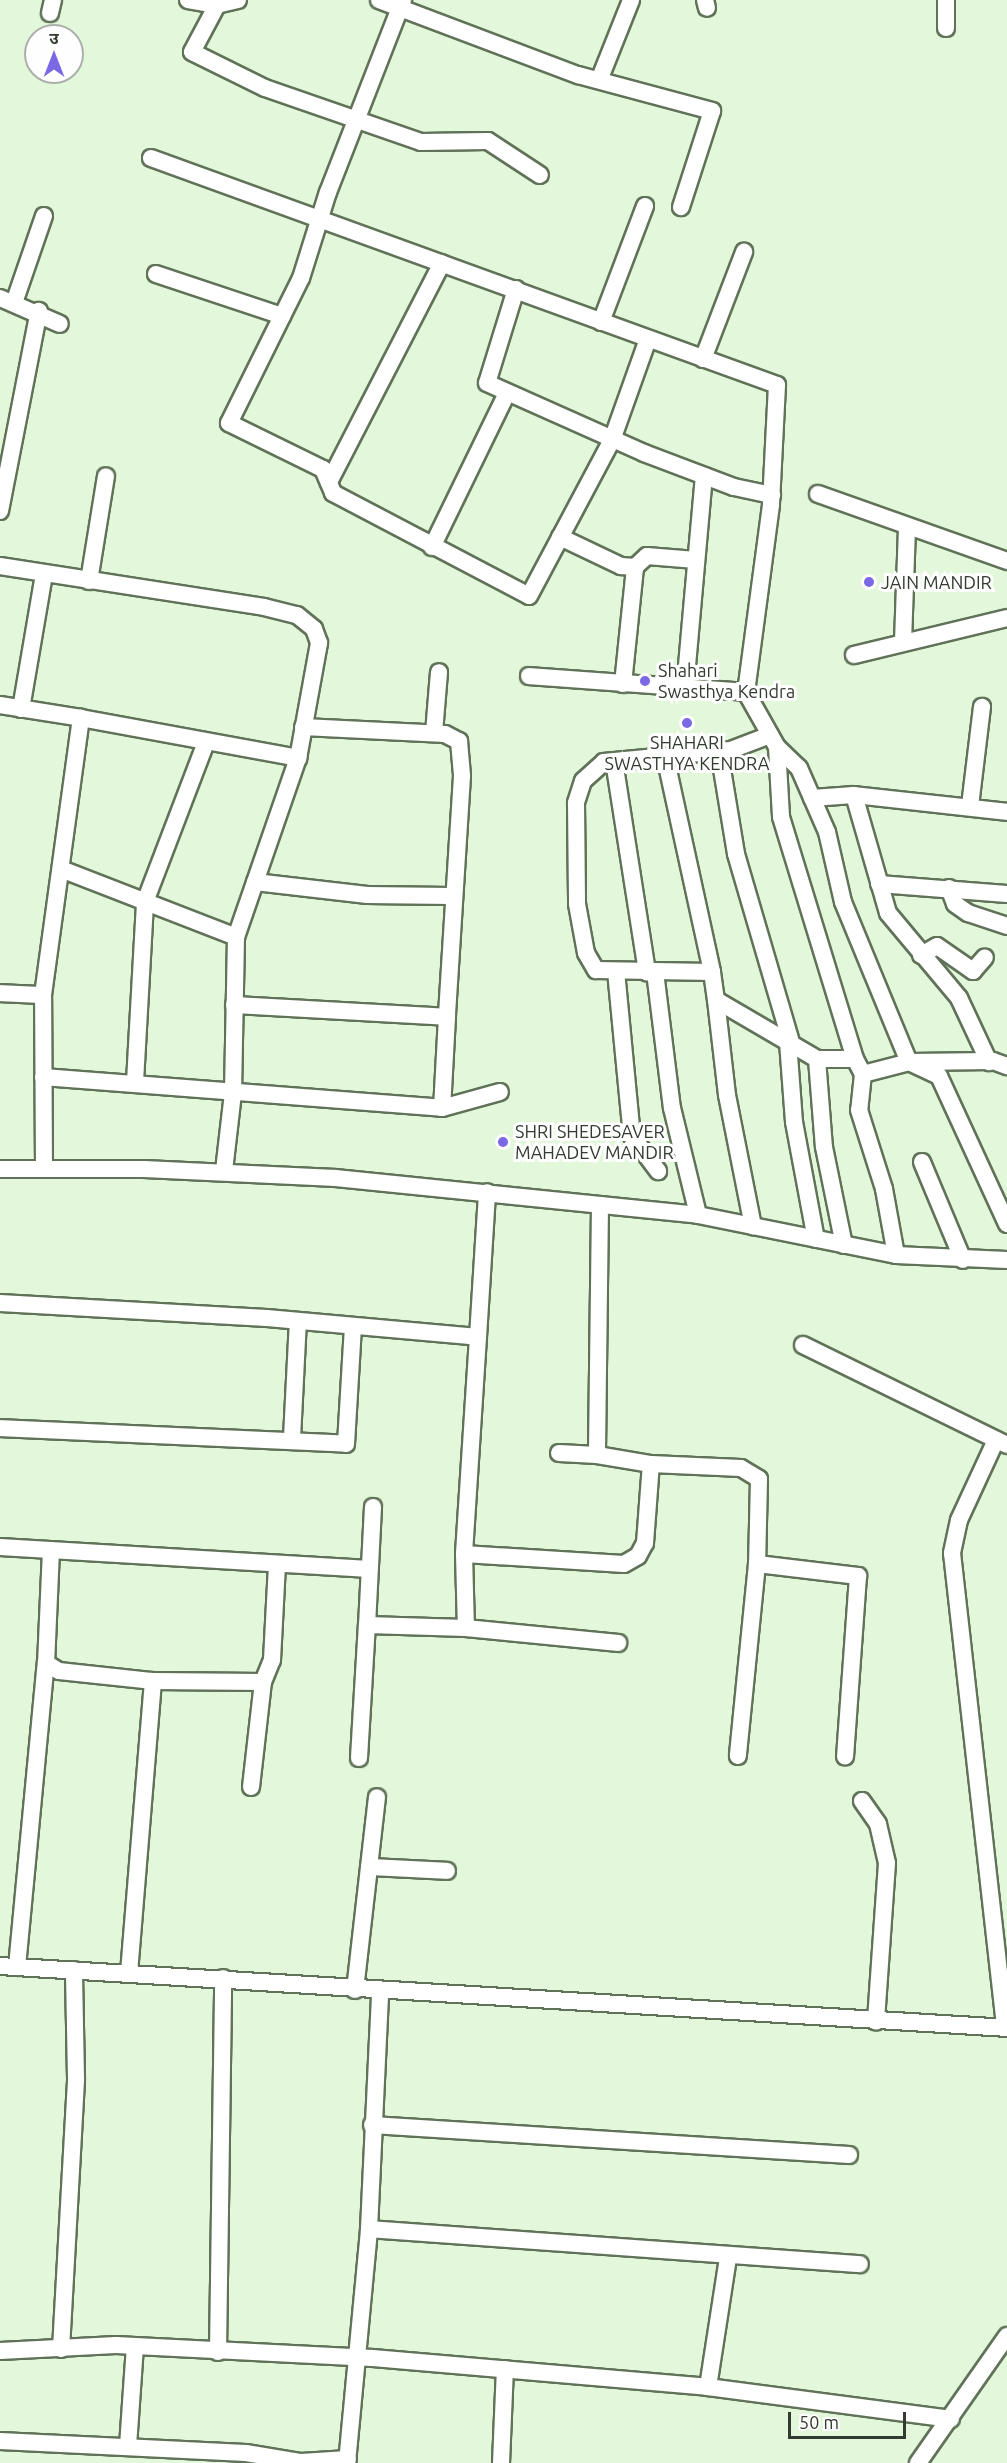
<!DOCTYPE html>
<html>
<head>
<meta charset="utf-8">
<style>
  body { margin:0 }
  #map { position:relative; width:1007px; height:2463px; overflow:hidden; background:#e3f8da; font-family:Ubuntu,"Noto Sans Devanagari",sans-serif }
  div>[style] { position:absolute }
  .roads { filter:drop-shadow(2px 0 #607258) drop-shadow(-2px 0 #607258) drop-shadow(0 2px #607258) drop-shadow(0 -2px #607258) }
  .minor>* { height:16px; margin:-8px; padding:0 8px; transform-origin:8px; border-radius:8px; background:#fff }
  .dots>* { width:16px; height:16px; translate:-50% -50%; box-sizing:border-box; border:3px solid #fefefe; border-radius:50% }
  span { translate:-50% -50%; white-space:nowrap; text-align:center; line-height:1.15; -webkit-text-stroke:6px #fefefe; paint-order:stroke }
  .poi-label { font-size:18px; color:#323b2f }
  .left { translate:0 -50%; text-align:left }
  .north { position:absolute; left:24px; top:24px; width:60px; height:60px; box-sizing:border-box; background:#fefefe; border:2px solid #acb0ab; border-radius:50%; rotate:0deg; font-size:16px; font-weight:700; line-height:24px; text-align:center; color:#323b2f }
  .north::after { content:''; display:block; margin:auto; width:21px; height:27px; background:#7b68e4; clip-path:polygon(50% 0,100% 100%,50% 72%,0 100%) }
  .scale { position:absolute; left:788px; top:2412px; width:118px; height:27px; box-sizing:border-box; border:3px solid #323b2f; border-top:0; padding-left:8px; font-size:18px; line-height:21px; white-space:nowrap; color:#323b2f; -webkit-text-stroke:4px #fefefe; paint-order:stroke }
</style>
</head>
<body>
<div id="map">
  <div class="roads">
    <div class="minor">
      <div style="left:188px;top:0;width:29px;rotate:10deg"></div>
      <div style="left:238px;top:0;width:22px;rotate:167deg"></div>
      <div style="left:217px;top:5px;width:53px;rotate:118deg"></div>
      <div style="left:192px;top:52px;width:81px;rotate:26.3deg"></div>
      <div style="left:265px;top:88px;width:165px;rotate:19.1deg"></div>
      <div style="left:421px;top:142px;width:67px;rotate:-0.9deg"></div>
      <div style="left:488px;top:141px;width:62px;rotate:33.2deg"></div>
      <div style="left:379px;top:0;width:213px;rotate:20.7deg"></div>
      <div style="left:578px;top:75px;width:139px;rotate:15deg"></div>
      <div style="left:712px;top:111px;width:101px;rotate:107.9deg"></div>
      <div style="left:403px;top:0;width:206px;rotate:111.3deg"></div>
      <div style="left:328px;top:192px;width:90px;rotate:107.4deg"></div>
      <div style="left:301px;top:278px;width:162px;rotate:116.4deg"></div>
      <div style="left:229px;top:423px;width:105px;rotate:26.1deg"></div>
      <div style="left:323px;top:469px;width:26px;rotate:67deg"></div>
      <div style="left:333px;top:493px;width:221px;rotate:27.7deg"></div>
      <div style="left:529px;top:596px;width:177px;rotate:-62deg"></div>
      <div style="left:612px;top:440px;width:107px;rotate:-70.4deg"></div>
      <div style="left:705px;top:0;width:8px;rotate:76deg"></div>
      <div style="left:946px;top:0;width:28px;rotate:90deg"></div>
      <div style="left:50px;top:13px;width:13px;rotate:-77deg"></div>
      <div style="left:600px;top:78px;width:84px;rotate:-68.3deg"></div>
      <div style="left:151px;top:158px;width:666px;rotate:19.93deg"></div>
      <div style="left:777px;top:385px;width:120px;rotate:92.9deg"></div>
      <div style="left:771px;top:505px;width:189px;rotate:97.6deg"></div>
      <div style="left:746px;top:692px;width:63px;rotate:60.6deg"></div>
      <div style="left:777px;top:747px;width:30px;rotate:44deg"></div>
      <div style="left:799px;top:768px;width:70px;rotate:66.4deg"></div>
      <div style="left:827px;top:832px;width:72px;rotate:77.1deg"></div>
      <div style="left:843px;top:902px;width:173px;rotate:67.6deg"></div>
      <div style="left:909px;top:1062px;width:33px;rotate:25deg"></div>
      <div style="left:939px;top:1076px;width:163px;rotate:65.3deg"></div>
      <div style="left:156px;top:274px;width:133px;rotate:18.4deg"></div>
      <div style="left:516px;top:289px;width:98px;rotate:107.1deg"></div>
      <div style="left:487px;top:383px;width:172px;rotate:24deg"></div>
      <div style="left:644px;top:453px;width:96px;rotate:20.7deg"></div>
      <div style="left:734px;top:487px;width:39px;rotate:12deg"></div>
      <div style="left:0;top:298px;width:65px;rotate:23.4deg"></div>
      <div style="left:14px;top:303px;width:92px;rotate:-71deg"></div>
      <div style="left:601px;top:322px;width:124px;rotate:-69.2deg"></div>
      <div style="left:703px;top:359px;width:115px;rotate:-69deg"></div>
      <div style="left:329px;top:482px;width:246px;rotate:-62.7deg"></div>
      <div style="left:818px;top:494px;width:201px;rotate:19.5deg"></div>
      <div style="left:0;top:511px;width:204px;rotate:-79deg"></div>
      <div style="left:560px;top:537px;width:68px;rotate:25.4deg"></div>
      <div style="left:621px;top:566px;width:14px;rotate:4deg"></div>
      <div style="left:635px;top:567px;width:16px;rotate:-43deg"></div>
      <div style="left:647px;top:556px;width:49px;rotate:4.7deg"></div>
      <div style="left:432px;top:547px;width:171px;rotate:-64deg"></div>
      <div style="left:0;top:566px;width:267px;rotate:8.8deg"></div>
      <div style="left:264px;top:607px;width:34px;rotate:14deg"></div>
      <div style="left:297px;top:615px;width:22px;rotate:39deg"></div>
      <div style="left:314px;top:629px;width:15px;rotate:70deg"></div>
      <div style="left:319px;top:643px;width:117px;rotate:100.3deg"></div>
      <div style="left:298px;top:758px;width:189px;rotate:109.1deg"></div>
      <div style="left:236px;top:937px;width:156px;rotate:91.1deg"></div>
      <div style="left:233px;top:1093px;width:79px;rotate:96.6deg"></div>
      <div style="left:89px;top:581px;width:106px;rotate:-80.8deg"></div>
      <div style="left:903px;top:642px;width:115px;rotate:-88deg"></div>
      <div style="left:854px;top:655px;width:157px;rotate:-13.6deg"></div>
      <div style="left:529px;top:676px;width:218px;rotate:4.2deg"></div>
      <div style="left:623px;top:684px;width:118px;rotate:-84.1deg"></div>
      <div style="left:685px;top:688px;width:213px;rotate:-84.9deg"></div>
      <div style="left:0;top:705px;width:82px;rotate:9.1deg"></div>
      <div style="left:21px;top:709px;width:137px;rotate:-80.3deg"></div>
      <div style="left:303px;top:727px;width:142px;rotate:2.8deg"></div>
      <div style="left:445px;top:734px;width:16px;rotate:27deg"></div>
      <div style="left:459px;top:741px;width:35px;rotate:85deg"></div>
      <div style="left:462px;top:776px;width:241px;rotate:93.6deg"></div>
      <div style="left:434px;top:733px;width:61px;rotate:-85.3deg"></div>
      <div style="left:770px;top:735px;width:42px;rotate:159deg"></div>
      <div style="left:731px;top:750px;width:128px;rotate:174.6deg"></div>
      <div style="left:604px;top:762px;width:28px;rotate:138deg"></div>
      <div style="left:583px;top:781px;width:23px;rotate:108deg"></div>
      <div style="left:576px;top:803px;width:101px;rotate:89.4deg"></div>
      <div style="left:577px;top:904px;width:50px;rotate:79.6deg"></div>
      <div style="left:586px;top:953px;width:20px;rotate:60deg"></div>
      <div style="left:596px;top:970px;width:116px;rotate:1deg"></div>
      <div style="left:712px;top:972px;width:28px;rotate:82deg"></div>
      <div style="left:716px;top:1000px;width:117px;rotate:30.3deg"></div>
      <div style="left:817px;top:1059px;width:38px"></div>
      <div style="left:855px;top:1059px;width:17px;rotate:62deg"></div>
      <div style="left:863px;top:1074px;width:48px;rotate:-14.6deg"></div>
      <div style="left:909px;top:1062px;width:84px;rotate:-0.7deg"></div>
      <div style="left:993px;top:1061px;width:15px;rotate:20deg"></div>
      <div style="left:777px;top:747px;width:70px;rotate:86.7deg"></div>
      <div style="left:781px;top:817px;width:253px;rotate:73deg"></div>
      <div style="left:719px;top:751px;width:104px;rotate:80.6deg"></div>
      <div style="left:736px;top:854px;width:199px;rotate:73.7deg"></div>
      <div style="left:665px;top:756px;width:221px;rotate:77.7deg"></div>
      <div style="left:614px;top:761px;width:214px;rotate:81.1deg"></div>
      <div style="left:854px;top:795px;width:123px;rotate:73.9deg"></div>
      <div style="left:888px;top:913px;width:111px;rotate:50.1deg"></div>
      <div style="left:959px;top:998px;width:71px;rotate:64.9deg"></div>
      <div style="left:812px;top:798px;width:42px;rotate:-4.1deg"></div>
      <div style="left:854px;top:795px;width:154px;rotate:6.3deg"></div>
      <div style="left:970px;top:806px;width:100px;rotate:-83.1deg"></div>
      <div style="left:61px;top:869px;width:188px;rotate:21.2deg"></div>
      <div style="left:255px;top:882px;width:113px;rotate:6.6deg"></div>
      <div style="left:367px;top:895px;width:84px;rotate:0.7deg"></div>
      <div style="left:879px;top:884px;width:128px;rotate:4.5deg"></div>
      <div style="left:949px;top:888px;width:17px;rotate:69deg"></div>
      <div style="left:955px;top:904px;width:16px;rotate:35deg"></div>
      <div style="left:968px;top:913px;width:41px;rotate:18.4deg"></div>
      <div style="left:921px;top:955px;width:18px;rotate:-29deg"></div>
      <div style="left:937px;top:946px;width:44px;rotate:34.8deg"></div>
      <div style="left:973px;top:971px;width:18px;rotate:-49deg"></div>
      <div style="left:616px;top:971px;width:166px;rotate:84.5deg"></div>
      <div style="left:632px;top:1136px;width:44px;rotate:53.4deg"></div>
      <div style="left:655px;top:972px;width:137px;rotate:82.9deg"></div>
      <div style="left:672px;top:1108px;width:110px;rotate:76.3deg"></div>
      <div style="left:0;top:993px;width:43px;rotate:2.7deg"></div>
      <div style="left:716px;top:1000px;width:96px;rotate:83.4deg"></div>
      <div style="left:727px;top:1095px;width:134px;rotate:78.8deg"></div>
      <div style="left:234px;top:1005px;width:213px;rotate:3.2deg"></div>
      <div style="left:447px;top:1017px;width:91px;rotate:93.1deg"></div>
      <div style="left:788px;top:1042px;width:80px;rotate:85.7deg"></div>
      <div style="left:794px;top:1122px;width:119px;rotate:79.4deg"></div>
      <div style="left:817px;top:1059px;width:88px;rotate:85.5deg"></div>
      <div style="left:824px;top:1147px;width:100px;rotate:78.5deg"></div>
      <div style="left:863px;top:1074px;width:36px;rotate:96deg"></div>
      <div style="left:859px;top:1110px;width:83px;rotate:72.4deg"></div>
      <div style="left:884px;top:1189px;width:67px;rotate:79.7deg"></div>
      <div style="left:43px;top:1077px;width:400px;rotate:4.4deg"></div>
      <div style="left:442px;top:1108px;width:60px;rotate:-15.4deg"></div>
      <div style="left:135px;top:1082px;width:180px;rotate:-86.8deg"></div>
      <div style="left:145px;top:902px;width:171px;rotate:-69.1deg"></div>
      <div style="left:922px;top:1162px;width:106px;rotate:67.3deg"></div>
      <div style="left:0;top:1169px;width:144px"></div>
      <div style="left:144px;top:1169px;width:192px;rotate:2.7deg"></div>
      <div style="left:336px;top:1178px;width:364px;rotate:5.8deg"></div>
      <div style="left:698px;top:1215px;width:202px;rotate:11.4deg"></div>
      <div style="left:896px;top:1255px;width:111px;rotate:2.6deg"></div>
      <div style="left:44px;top:1169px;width:174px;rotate:-90.3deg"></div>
      <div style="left:43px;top:995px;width:280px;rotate:-82.2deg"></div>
      <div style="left:81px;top:718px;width:221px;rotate:10.4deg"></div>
      <div style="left:600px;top:1205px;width:250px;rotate:90.7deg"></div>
      <div style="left:597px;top:1455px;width:55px;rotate:9.5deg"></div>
      <div style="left:651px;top:1464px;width:90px;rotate:2.5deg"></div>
      <div style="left:741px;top:1468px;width:21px;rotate:31deg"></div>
      <div style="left:759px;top:1479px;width:85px;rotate:91.3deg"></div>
      <div style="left:757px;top:1564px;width:193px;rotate:95.7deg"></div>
      <div style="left:0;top:1303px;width:267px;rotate:3.2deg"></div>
      <div style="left:267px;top:1318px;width:212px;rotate:5.1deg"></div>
      <div style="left:478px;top:1337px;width:145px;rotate:-86.4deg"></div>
      <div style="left:478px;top:1337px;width:217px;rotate:93.7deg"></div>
      <div style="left:464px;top:1554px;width:74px;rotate:88.5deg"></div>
      <div style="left:466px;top:1628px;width:153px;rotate:5.6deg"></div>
      <div style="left:803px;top:1345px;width:227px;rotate:26.1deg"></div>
      <div style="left:0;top:1428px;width:346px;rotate:2.6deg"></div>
      <div style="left:346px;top:1444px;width:118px;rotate:-86.6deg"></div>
      <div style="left:292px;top:1438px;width:117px;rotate:-87.1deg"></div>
      <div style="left:996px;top:1440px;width:88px;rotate:114.8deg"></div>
      <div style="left:959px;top:1520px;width:34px;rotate:102deg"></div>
      <div style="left:952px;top:1553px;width:478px;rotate:83.6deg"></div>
      <div style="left:559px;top:1453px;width:38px;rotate:3deg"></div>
      <div style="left:373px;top:1507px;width:118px;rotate:92.9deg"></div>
      <div style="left:367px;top:1625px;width:99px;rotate:1.7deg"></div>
      <div style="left:0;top:1547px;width:370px;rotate:3.4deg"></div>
      <div style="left:51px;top:1550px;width:113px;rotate:92.5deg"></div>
      <div style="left:46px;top:1663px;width:15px;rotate:32deg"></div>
      <div style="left:59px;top:1671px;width:95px;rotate:6.1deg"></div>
      <div style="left:153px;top:1681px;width:110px;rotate:0.5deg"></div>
      <div style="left:263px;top:1682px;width:24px;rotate:-68deg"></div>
      <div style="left:272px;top:1660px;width:95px;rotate:-87deg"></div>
      <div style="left:464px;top:1554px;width:160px;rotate:3.6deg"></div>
      <div style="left:624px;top:1564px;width:16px;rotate:-30deg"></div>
      <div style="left:638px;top:1556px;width:15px;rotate:-62deg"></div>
      <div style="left:645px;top:1543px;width:79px;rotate:-85.7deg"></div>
      <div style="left:757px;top:1564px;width:102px;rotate:6.8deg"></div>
      <div style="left:858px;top:1576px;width:181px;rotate:94.1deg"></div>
      <div style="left:359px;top:1758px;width:133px;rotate:-86.6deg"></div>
      <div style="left:251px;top:1787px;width:106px;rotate:-83.5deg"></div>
      <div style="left:862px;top:1801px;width:28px;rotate:55deg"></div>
      <div style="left:878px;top:1824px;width:40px;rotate:77deg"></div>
      <div style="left:887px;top:1863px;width:159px;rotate:94deg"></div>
      <div style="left:369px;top:1867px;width:78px;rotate:2.9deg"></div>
      <div style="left:0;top:1966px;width:1009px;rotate:3.52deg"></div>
      <div style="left:17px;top:1967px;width:305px;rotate:-84.6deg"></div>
      <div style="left:129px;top:1973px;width:293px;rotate:-85.3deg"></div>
      <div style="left:355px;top:1990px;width:194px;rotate:-83.5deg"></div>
      <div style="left:372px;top:2125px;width:478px;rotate:3.6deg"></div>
      <div style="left:369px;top:2229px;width:237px;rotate:-87.3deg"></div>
      <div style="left:61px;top:2349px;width:271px;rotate:-86.8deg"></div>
      <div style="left:76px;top:2078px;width:108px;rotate:-91.1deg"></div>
      <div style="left:0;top:2351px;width:116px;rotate:-3deg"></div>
      <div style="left:116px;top:2345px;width:256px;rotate:2.9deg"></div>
      <div style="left:372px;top:2358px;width:337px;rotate:4.9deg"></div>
      <div style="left:708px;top:2387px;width:245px;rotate:7.5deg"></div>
      <div style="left:218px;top:2352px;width:374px;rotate:-89.2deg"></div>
      <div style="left:708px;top:2387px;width:131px;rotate:-81.2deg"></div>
      <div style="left:0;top:2441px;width:246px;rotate:2.8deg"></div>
      <div style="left:246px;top:2453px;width:56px;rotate:9.3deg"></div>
      <div style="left:301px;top:2462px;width:47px;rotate:-3.7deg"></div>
      <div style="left:128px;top:2446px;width:100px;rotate:-86deg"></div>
      <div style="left:347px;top:2463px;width:235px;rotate:-84.6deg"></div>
      <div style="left:369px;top:2229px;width:492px;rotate:4.1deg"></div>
      <div style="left:501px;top:2463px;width:94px;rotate:-87.6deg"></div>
      <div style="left:918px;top:2463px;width:155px;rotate:-55deg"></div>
    </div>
  </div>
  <div class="dots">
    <div style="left:869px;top:582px;background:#7b68e4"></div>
    <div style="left:645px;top:681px;background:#7b68e4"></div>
    <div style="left:687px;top:723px;background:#7b68e4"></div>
    <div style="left:503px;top:1142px;background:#7b68e4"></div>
  </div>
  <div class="poi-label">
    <span class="left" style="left:881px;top:582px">JAIN MANDIR</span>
    <span class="left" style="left:658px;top:681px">Shahari<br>Swasthya Kendra</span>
    <span style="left:687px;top:753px">SHAHARI<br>SWASTHYA KENDRA</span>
    <span class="left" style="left:515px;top:1142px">SHRI SHEDESAVER<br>MAHADEV MANDIR</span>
  </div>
  <div class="north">उ</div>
  <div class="scale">50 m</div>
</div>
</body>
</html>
